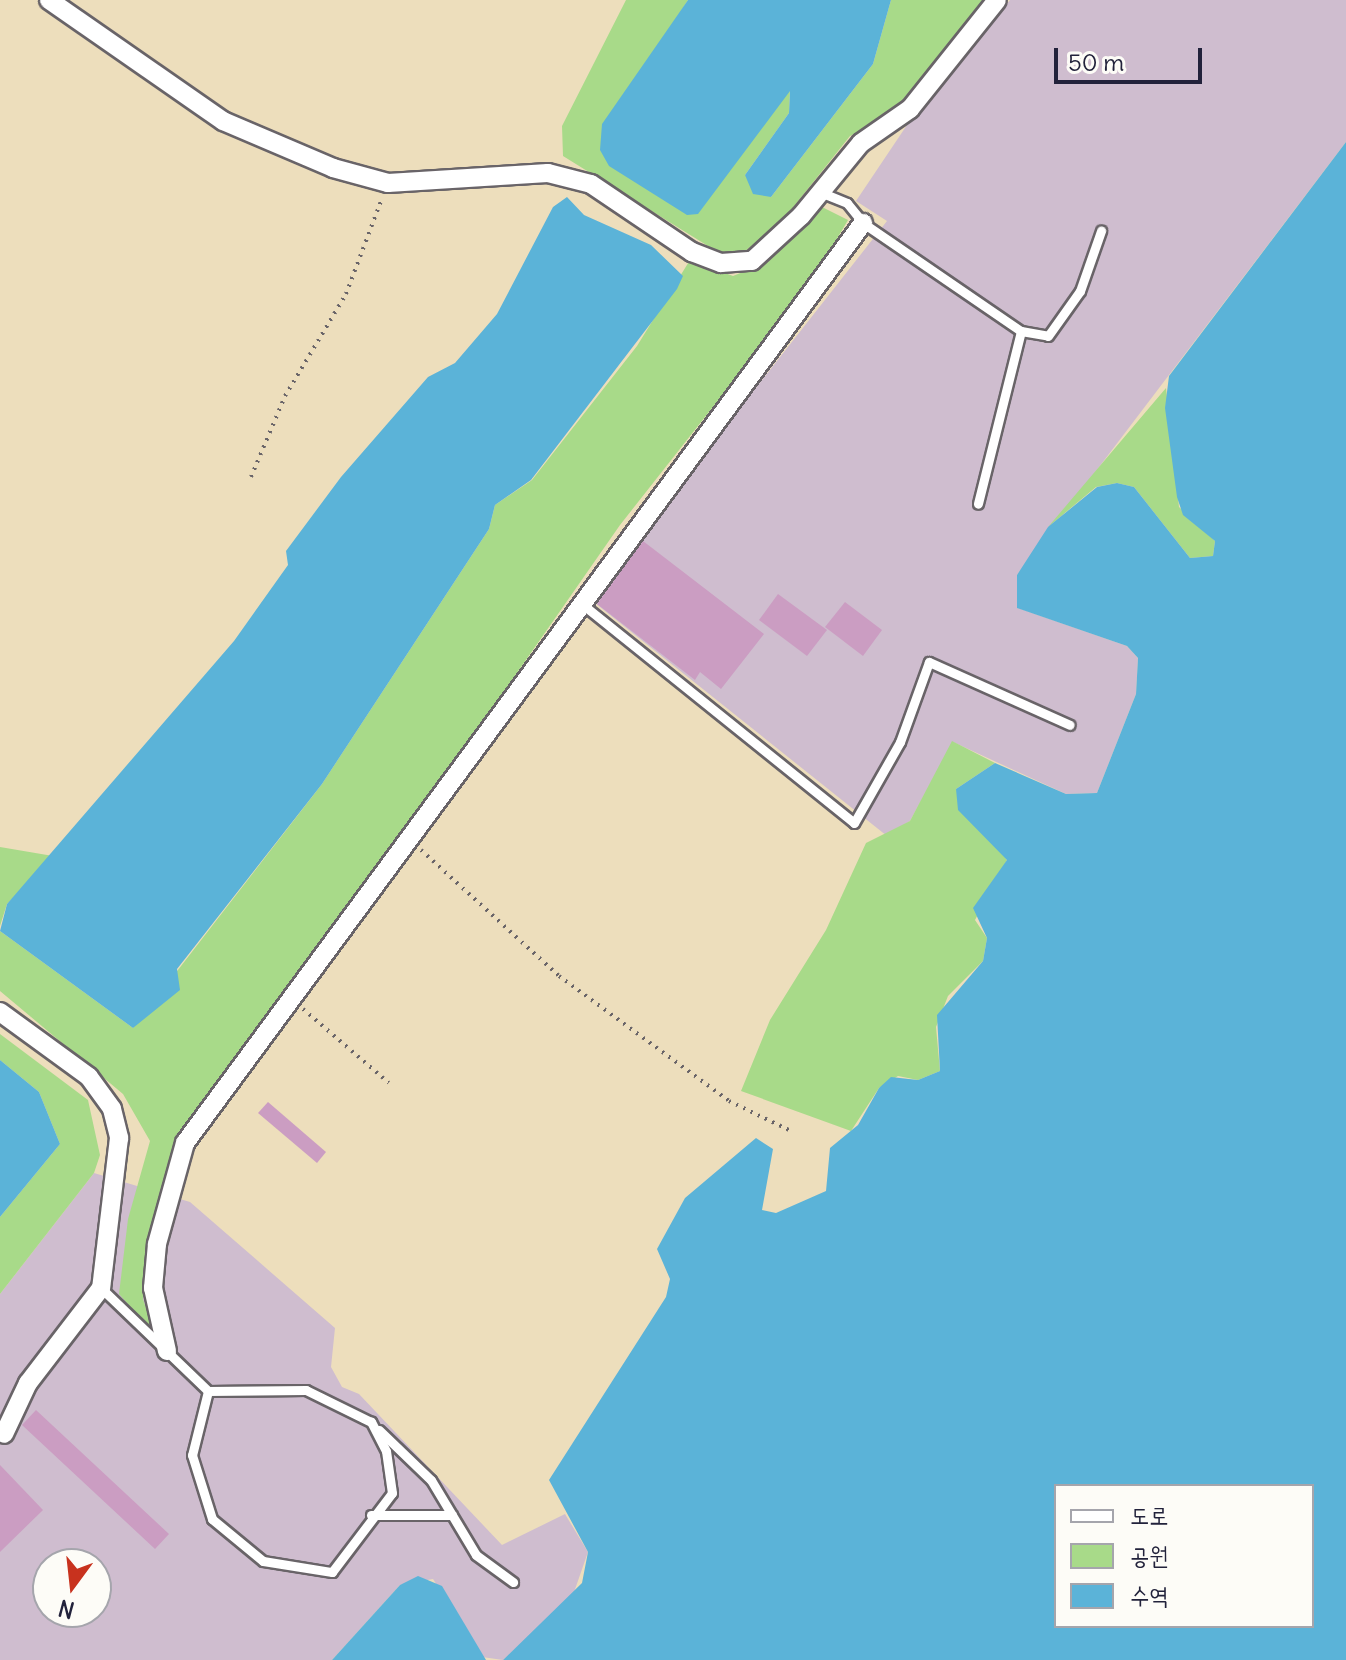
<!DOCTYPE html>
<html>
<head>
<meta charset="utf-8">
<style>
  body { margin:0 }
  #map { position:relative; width:1346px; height:1660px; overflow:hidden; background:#eddebc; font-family:Delius,"Poor Story",sans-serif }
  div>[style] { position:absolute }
  .industrial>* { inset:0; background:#cfbdcf }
  .green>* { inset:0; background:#a8da89 }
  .water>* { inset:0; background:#5bb3d8 }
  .building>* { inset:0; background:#cb9dc2 }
  .path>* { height:4px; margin-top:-2px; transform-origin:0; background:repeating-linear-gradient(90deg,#696468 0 2px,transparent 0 8px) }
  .roads { filter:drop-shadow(2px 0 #696468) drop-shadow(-2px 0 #696468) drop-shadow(0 2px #696468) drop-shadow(0 -2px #696468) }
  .lane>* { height:9px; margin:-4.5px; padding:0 4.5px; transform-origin:4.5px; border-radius:4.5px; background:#fff }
  .street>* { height:18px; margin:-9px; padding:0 9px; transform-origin:9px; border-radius:9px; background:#fff }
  span { translate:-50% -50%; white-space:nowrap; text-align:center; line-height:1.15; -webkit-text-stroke:6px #fdfcf7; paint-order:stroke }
  .legend { position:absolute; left:1054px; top:1484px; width:260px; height:144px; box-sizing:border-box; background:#fdfcf7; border:2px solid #a5a5ac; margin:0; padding:10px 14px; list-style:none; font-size:24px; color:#22223b }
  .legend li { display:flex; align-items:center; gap:16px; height:40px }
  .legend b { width:40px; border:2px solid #a5a5ac }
  .north { position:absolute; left:32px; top:1548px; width:80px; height:80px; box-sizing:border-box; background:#fdfcf7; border:2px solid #a5a5ac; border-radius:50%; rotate:195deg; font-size:22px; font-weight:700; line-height:32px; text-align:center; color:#22223b }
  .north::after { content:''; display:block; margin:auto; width:28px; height:36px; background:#c8321e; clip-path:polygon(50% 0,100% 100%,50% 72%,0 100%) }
  .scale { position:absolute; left:1054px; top:48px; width:148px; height:36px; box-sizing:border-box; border:4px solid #22223b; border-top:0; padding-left:10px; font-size:24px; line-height:28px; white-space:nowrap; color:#22223b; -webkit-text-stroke:6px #fdfcf7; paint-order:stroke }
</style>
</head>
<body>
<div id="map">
  <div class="industrial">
    <div style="clip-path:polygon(1010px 0,1346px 0,1346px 142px,1017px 575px,1018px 608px,1127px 646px,1138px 658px,1136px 694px,1097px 793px,1066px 794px,953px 742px,910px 821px,887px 836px,590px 599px,887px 221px,856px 201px,907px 125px)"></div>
    <div style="clip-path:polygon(evenodd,94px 1173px,190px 1202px,335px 1328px,331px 1367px,342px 1387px,359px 1394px,502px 1545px,565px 1514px,588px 1552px,572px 1598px,503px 1660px,482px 1657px,433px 1579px,400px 1585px,332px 1660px,0 1660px,0 1294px,94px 1173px,48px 1564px,96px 1564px,96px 1612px,48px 1612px,48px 1564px)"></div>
  </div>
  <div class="green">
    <div style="clip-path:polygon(626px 0,688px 0,657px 49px,790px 89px,789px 113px,745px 175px,771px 197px,873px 64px,891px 0,985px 0,893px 115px,850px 136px,779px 225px,741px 254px,716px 251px,563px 156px,562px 126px)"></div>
    <div style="clip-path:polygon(822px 207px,848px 220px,812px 281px,620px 525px,434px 792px,187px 1124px,157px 1216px,143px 1299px,155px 1335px,119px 1294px,128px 1219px,150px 1141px,123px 1094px,0 991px,0 931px,133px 1028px,322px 784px,489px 529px,495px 505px,532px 480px,637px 346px,690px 260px,733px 276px,768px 262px)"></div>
    <div style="clip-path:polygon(1166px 388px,1179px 507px,1215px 541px,1213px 556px,1190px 558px,1134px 487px,1117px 483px,1096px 487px,1048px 527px)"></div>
    <div style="clip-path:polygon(952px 741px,995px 763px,956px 789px,1007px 860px,975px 920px,987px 938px,983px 961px,948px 996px,936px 1027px,940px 1071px,918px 1080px,898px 1076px,879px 1088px,851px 1131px,741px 1091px,770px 1020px,826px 930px,866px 843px,910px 821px)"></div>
    <div style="clip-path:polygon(0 847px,53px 856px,7px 904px,0 926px)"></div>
    <div style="clip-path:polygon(0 1034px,88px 1100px,100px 1155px,94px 1173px,0 1294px,0 1217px,60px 1144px,39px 1092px,0 1060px)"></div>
  </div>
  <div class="water">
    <div style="clip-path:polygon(688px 0,891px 0,873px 64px,771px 197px,753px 194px,745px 175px,789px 113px,790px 91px,698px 214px,687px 215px,609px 166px,600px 150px,602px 124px)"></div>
    <div style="clip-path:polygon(evenodd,1346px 142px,1346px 1660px,503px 1660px,582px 1583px,588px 1552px,549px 1480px,666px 1297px,670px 1279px,657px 1249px,685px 1198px,756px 1138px,773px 1149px,762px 1210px,776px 1213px,826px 1191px,830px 1148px,858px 1125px,879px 1088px,891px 1077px,918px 1080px,940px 1071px,937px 1015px,983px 961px,987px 938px,973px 908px,1007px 860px,958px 810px,956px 789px,995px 763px,1066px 794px,1097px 793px,1136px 694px,1138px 658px,1127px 646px,1017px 608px,1017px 575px,1048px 527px,1097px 487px,1117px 483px,1134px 487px,1190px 558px,1213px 556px,1215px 541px,1183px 515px,1177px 497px,1165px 408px,1169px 376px,1346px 142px,1312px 1486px,1312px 1626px,1056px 1626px,1056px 1486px,1312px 1486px)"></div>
    <div style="clip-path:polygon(567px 197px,584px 215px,651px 245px,683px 276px,677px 289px,531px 480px,495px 505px,489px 529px,322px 784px,177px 969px,180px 990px,133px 1028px,0 931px,7px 904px,234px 641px,288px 565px,286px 551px,341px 477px,428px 377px,455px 363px,497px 314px,553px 207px)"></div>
    <div style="clip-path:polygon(0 1060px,39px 1092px,60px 1144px,0 1217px)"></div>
    <div style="clip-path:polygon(418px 1576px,442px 1586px,486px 1660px,332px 1660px,400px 1585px)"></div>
  </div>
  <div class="building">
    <div style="clip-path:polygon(643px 541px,764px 634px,721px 689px,700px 672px,695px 680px,597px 604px)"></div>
    <div style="clip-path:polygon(778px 594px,827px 630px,807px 656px,759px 620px)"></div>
    <div style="clip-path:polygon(845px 602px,882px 630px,863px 656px,825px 627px)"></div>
    <div style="clip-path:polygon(268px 1102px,326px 1152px,317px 1163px,258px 1113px)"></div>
    <div style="clip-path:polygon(36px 1410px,169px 1534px,155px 1549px,22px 1425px)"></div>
    <div style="clip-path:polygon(0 1465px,43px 1510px,0 1552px)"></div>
  </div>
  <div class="path">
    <div style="left:251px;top:477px;width:88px;rotate:-67.2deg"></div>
    <div style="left:285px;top:396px;width:119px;rotate:-59.1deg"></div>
    <div style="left:346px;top:294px;width:99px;rotate:-69.4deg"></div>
    <div style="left:421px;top:850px;width:187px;rotate:42.4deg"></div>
    <div style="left:559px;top:976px;width:211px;rotate:36.3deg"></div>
    <div style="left:729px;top:1101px;width:69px;rotate:25.8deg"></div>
    <div style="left:303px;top:1009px;width:113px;rotate:40.7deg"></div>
  </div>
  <div class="roads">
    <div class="lane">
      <div style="left:820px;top:192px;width:29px;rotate:22deg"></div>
      <div style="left:847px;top:203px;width:26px;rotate:51deg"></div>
      <div style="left:863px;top:223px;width:191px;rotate:34.4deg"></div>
      <div style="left:1021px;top:331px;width:178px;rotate:104deg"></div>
      <div style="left:1021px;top:331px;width:27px;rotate:10deg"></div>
      <div style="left:1048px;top:336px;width:55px;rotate:-54.6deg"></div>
      <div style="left:1080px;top:291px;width:64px;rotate:-70.7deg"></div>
      <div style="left:582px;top:604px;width:349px;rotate:38.8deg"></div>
      <div style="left:854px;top:823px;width:93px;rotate:-60.4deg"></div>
      <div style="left:900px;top:742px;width:85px;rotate:-70.1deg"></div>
      <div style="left:929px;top:662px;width:154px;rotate:24.1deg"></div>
      <div style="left:101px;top:1288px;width:149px;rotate:43.9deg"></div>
      <div style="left:208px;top:1391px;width:66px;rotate:104deg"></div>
      <div style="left:192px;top:1455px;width:67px;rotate:72.6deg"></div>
      <div style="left:212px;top:1519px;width:66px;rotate:39.5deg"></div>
      <div style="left:263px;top:1561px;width:70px;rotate:9.1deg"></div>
      <div style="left:332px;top:1572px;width:99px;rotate:-52.8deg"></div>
      <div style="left:392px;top:1493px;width:42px;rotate:-98.1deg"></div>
      <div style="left:386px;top:1451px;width:33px;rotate:-117deg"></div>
      <div style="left:371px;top:1422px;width:72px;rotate:-153.8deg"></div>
      <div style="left:306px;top:1390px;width:98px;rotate:179.4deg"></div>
      <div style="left:379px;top:1430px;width:72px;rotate:43.9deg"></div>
      <div style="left:431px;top:1480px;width:87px;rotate:59deg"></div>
      <div style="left:476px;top:1555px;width:46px;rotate:36.1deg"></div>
      <div style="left:371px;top:1515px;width:81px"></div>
    </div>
    <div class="street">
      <div style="left:49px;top:0;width:212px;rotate:34.8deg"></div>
      <div style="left:223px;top:121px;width:120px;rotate:23.1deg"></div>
      <div style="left:333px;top:168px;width:57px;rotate:15.3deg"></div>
      <div style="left:388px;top:183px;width:160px;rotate:-3.6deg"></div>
      <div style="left:548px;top:173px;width:44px;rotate:14.3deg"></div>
      <div style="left:591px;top:184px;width:122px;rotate:34deg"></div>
      <div style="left:692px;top:252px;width:31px;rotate:21deg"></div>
      <div style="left:721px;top:263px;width:31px;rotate:-4deg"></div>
      <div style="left:752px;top:261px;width:67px;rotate:-42.6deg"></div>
      <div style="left:801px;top:216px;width:94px;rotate:-50.6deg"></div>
      <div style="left:861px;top:143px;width:60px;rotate:-34.8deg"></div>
      <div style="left:910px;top:109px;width:139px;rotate:-51.4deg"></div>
      <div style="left:0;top:1012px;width:110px;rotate:36.1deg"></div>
      <div style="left:89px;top:1077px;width:39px;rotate:54deg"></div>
      <div style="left:112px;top:1109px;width:30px;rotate:76deg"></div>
      <div style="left:119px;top:1138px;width:151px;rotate:96.8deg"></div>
      <div style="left:101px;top:1288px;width:120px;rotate:127.5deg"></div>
      <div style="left:28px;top:1383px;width:56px;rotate:115.2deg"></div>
      <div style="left:167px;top:1351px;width:65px;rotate:-102.5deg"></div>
      <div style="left:153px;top:1288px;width:44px;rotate:-84.8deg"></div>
      <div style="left:157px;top:1244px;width:105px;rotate:-74.5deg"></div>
      <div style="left:185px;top:1143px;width:1143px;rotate:-53.61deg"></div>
    </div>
  </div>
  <ul class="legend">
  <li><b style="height:10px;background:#fff"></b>도로</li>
  <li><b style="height:22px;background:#a8da89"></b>공원</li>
  <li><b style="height:22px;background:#5bb3d8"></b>수역</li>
  </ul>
  <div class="north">N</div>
  <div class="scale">50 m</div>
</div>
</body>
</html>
